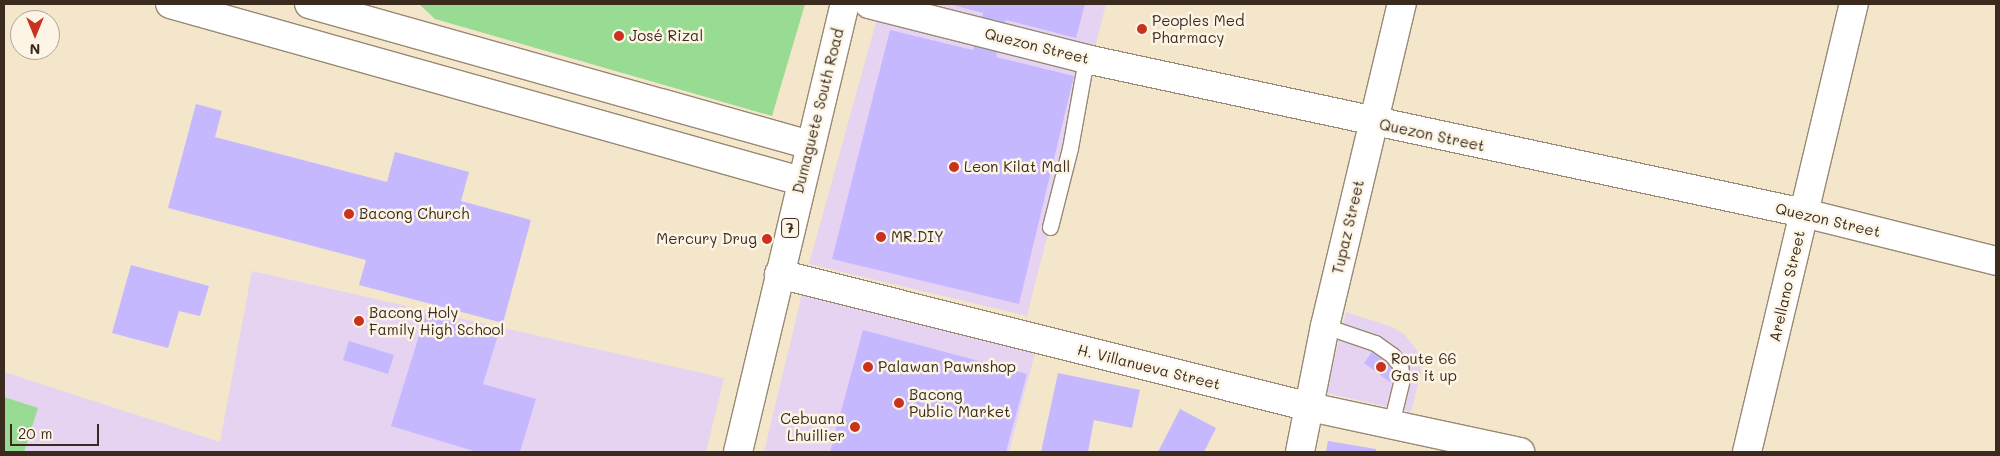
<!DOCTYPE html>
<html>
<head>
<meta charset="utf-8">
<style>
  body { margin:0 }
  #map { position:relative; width:2000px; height:456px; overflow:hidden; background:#f4e6ca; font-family:Mali,sans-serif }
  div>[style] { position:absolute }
  .built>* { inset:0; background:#e5d3f1 }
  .green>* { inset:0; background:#98db92 }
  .building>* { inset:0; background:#c6b8ff }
  .roads { filter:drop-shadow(1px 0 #988874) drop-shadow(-1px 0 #988874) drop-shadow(0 1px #988874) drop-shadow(0 -1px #988874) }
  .service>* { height:15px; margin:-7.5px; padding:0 7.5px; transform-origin:7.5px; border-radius:7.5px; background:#fff }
  .minor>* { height:28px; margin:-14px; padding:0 14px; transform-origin:14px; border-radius:14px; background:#fff }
  .tertiary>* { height:28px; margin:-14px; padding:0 14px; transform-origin:14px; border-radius:14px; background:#fff }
  .primary>* { height:28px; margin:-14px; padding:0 14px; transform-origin:14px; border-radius:14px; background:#fff }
  .dots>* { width:14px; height:14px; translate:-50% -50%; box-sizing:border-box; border:2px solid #fcf5e5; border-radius:50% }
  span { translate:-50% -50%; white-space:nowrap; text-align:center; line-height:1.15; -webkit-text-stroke:5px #fcf5e5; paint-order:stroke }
  .shield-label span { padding:1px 4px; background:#fcf5e5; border:1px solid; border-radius:4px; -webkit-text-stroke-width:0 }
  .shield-label { font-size:14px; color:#3b2a1e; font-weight:700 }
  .poi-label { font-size:15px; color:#3b2a1e }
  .left { translate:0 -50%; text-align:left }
  .right { translate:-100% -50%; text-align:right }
  .street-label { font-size:15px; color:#3b2a1e }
  .frame { position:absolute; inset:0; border:5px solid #3b2a1e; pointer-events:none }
  .north { position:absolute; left:10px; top:10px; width:50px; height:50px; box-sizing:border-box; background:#fcf5e5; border:1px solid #afa495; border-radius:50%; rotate:180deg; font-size:14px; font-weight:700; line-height:20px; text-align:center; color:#3b2a1e }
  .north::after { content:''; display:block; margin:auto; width:18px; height:22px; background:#c8321e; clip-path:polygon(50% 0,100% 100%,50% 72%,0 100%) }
  .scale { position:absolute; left:10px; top:424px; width:89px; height:22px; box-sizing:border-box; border:2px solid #3b2a1e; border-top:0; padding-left:6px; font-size:15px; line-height:18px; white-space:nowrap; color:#3b2a1e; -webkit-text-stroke:4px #fcf5e5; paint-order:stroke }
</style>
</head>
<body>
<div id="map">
  <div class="built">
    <div style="clip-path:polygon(881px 4px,1106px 4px,1027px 316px,809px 264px)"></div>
    <div style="clip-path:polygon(252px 271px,724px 378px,706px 452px,4px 452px,4px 372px,220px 442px)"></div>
    <div style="clip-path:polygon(803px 290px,1035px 353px,1009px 452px,764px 452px)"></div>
    <div style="clip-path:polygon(1346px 312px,1392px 327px,1405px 335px,1419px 353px,1421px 373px,1411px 412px,1326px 393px)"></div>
  </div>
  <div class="green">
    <div style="clip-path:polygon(419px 4px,805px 4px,772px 116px,435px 19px)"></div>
    <div style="clip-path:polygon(4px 397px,38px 408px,24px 452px,4px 452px)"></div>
  </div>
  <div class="building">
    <div style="clip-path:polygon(949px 4px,1085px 4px,1076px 38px,1006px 20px,996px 57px,1074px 76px,1019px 304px,832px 259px,890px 30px,973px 50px,983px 13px)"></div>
    <div style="clip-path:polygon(196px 104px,222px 111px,215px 137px,387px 182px,395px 152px,469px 172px,461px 201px,531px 220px,503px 323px,359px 285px,366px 260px,168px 208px)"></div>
    <div style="clip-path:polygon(131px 265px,209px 286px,200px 316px,179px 311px,168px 348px,112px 333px)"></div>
    <div style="clip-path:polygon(426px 313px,498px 335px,483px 384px,536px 399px,520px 452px,477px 452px,391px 426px)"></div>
    <div style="clip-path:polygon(863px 330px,1027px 374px,1006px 452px,830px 452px)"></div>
    <div style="clip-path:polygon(349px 341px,394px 355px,388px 374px,343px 360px)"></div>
    <div style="clip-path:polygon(1372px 352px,1398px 370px,1390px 382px,1364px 363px)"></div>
    <div style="clip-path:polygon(1058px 373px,1140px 390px,1132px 428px,1094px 420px,1088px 452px,1041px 452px)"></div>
    <div style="clip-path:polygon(1180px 409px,1216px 428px,1204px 452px,1158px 452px)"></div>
    <div style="clip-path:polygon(1328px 441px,1376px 449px,1376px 452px,1326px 452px)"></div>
  </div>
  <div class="roads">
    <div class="service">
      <div style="left:1050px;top:227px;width:81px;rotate:-75.8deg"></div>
      <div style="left:1070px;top:148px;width:90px;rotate:-79.8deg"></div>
      <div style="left:1325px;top:326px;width:53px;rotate:18.8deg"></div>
      <div style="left:1375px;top:343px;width:21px;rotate:35deg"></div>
      <div style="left:1392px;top:355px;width:13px;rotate:51deg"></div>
      <div style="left:1400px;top:365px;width:14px;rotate:82deg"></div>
      <div style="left:1402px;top:379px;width:46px;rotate:103.7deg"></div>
    </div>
    <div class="minor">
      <div style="left:170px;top:4px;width:655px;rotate:15.67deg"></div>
      <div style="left:309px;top:4px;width:520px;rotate:15.72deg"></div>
      <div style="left:869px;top:4px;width:224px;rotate:14.2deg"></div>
      <div style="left:1086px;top:59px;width:734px;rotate:12.11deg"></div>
      <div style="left:1804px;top:213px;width:198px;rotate:14deg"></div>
      <div style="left:1300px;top:452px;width:128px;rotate:-78.8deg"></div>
      <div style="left:1325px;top:326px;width:331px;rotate:-76.6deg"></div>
      <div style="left:1747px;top:452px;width:461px;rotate:-76.6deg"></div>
    </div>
    <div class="tertiary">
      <div style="left:779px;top:274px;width:547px;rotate:14.06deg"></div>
      <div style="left:1310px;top:407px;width:215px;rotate:12.1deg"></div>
    </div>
    <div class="primary">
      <div style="left:738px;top:452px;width:461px;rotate:-76.6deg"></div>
    </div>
  </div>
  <div class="dots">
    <div style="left:1142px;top:29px;background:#c8321e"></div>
    <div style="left:619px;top:36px;background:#c8321e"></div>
    <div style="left:954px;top:167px;background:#c8321e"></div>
    <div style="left:349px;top:214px;background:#c8321e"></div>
    <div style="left:881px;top:237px;background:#c8321e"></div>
    <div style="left:767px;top:239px;background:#c8321e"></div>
    <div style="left:359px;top:321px;background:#c8321e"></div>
    <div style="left:868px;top:367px;background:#c8321e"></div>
    <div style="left:1381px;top:367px;background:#c8321e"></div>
    <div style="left:899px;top:403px;background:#c8321e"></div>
    <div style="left:855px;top:427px;background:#c8321e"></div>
  </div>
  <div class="shield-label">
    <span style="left:790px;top:228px">7</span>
  </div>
  <div class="poi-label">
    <span class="left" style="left:1152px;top:29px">Peoples Med<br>Pharmacy</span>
    <span class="left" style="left:629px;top:36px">José Rizal</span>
    <span class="left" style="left:964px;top:167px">Leon Kilat Mall</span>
    <span class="left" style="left:359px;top:214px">Bacong Church</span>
    <span class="left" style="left:891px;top:237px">MR.DIY</span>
    <span class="right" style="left:757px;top:239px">Mercury Drug</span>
    <span class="left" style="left:369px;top:321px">Bacong Holy<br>Family High School</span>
    <span class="left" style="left:1391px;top:367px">Route 66<br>Gas it up</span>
    <span class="left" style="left:878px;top:367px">Palawan Pawnshop</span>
    <span class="left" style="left:909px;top:403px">Bacong<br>Public Market</span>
    <span class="right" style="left:845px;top:427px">Cebuana<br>Lhuillier</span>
  </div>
  <div class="street-label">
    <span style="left:1037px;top:46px;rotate:14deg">Quezon Street</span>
    <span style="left:818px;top:111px;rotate:-76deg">Dumaguete South Road</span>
    <span style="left:1432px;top:135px;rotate:12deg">Quezon Street</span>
    <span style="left:1828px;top:220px;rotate:13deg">Quezon Street</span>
    <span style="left:1348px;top:227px;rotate:-77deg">Tupaz Street</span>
    <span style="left:1787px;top:286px;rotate:-77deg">Arellano Street</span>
    <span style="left:1149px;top:367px;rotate:14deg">H. Villanueva Street</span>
  </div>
  <div class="frame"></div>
  <div class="north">N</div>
  <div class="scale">20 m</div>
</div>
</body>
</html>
